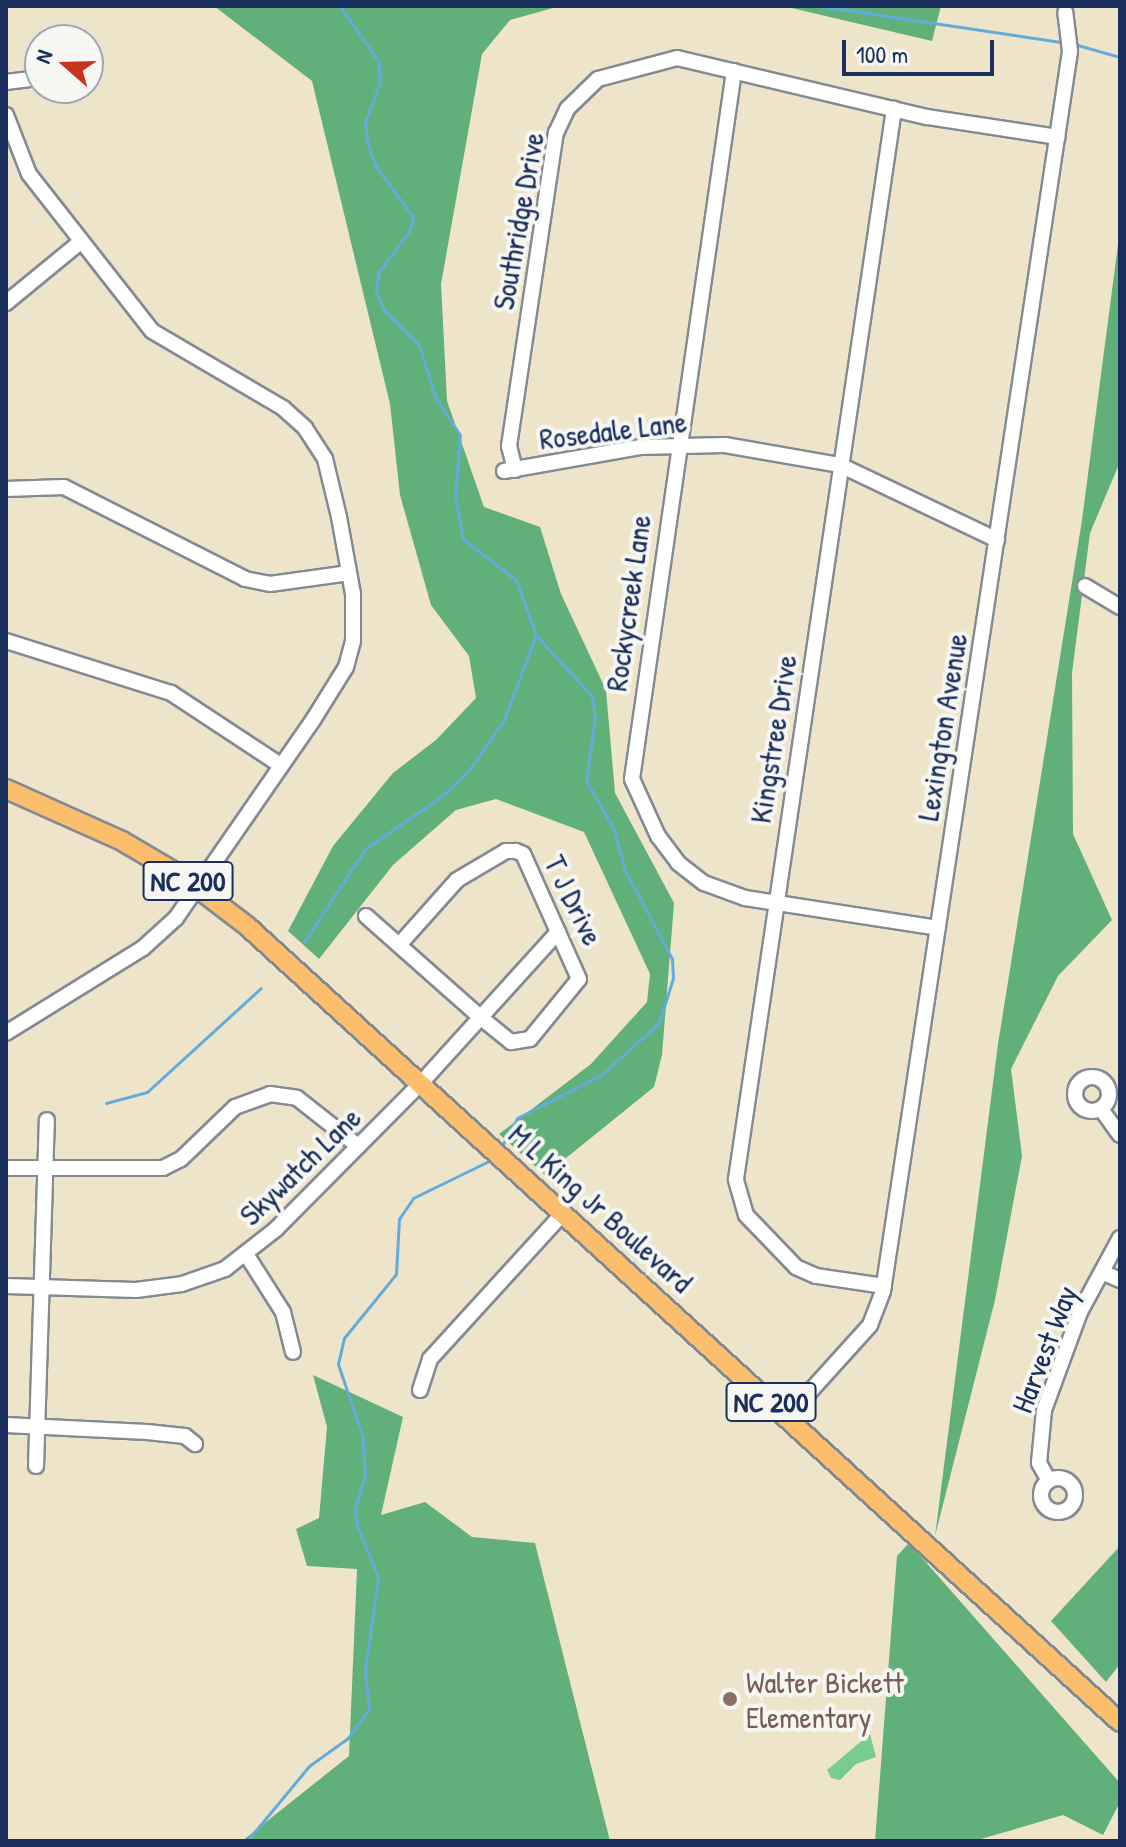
<!DOCTYPE html>
<html>
<head>
<meta charset="utf-8">
<style>
  body { margin:0 }
  #map { position:relative; width:1126px; height:1847px; overflow:hidden; background:#eee4ca; font-family:"Patrick Hand",sans-serif }
  div>[style] { position:absolute }
  .green>* { inset:0; background:#78cc8e }
  .forest>* { inset:0; background:#62b079 }
  .stream>* { height:3px; margin:-1.5px; padding:0 1.5px; transform-origin:1.5px; border-radius:1.5px; background:#63abda }
  .roads { filter:drop-shadow(2px 0 #848a94) drop-shadow(-2px 0 #848a94) drop-shadow(0 2px #848a94) drop-shadow(0 -2px #848a94) }
  .minor>* { height:14px; margin:-7px; padding:0 7px; transform-origin:7px; border-radius:7px; background:#fff }
  .minor>.ring { margin:-7px; padding:0; box-sizing:content-box; background:none; border:14px solid #fff; border-radius:50% }
  .major>* { height:18px; margin:-9px; padding:0 9px; transform-origin:9px; border-radius:9px; background:#fabe6d }
  .dots>* { width:22px; height:22px; translate:-50% -50%; box-sizing:border-box; border:4px solid #f6f6f2; border-radius:50% }
  span { translate:-50% -50%; white-space:nowrap; text-align:center; line-height:1.15; -webkit-text-stroke:8px #f6f6f2; paint-order:stroke }
  .shield-label span { padding:2px 6px; background:#f6f6f2; border:2px solid; border-radius:6px; -webkit-text-stroke-width:0 }
  .shield-label { font-size:28px; color:#1b2f5e; font-weight:700 }
  .street-label { font-size:30px; color:#1b2f5e }
  .education-label { font-size:30px; color:#785e54 }
  .left { translate:0 -50%; text-align:left }
  .frame { position:absolute; inset:0; border:8px solid #1b2f5e; pointer-events:none }
  .north { position:absolute; left:24px; top:24px; width:80px; height:80px; box-sizing:border-box; background:#f6f6f2; border:2px solid #9ea6b7; border-radius:50%; rotate:290deg; font-size:22px; font-weight:700; line-height:32px; text-align:center; color:#1b2f5e }
  .north::after { content:''; display:block; margin:auto; width:28px; height:36px; background:#c8321e; clip-path:polygon(50% 0,100% 100%,50% 72%,0 100%) }
  .scale { position:absolute; left:842px; top:40px; width:152px; height:36px; box-sizing:border-box; border:4px solid #1b2f5e; border-top:0; padding-left:10px; font-size:24px; line-height:28px; white-space:nowrap; color:#1b2f5e; -webkit-text-stroke:6px #f6f6f2; paint-order:stroke }
</style>
</head>
<body>
<div id="map">
  <div class="green">
    <div style="clip-path:polygon(870px 1734px,876px 1757px,856px 1764px,840px 1780px,831px 1778px,827px 1770px)"></div>
  </div>
  <div class="forest">
    <div style="clip-path:polygon(214px 6px,560px 6px,510px 20px,482px 54px,441px 284px,447px 401px,484px 507px,540px 527px,561px 594px,606px 690px,615px 793px,674px 903px,662px 1055px,654px 1087px,545px 1175px,499px 1134px,591px 1064px,647px 1002px,650px 974px,584px 832px,496px 799px,456px 810px,393px 865px,319px 959px,288px 931px,333px 846px,393px 773px,436px 740px,476px 698px,469px 656px,431px 605px,400px 495px,390px 404px,312px 81px)"></div>
    <div style="clip-path:polygon(783px 6px,941px 6px,932px 41px)"></div>
    <div style="clip-path:polygon(1120px 229px,1120px 462px,1090px 533px,1072px 673px,1073px 834px,1112px 920px,1058px 976px,1011px 1069px,1022px 1156px,995px 1300px,935px 1536px,998px 1044px,1082px 520px)"></div>
    <div style="clip-path:polygon(313px 1375px,403px 1417px,381px 1515px,425px 1502px,472px 1537px,535px 1543px,610px 1841px,242px 1841px,349px 1756px,357px 1569px,307px 1566px,296px 1529px,319px 1518px,327px 1427px)"></div>
    <div style="clip-path:polygon(909px 1543px,1120px 1783px,1120px 1802px,1103px 1835px,1063px 1815px,974px 1841px,875px 1841px,897px 1556px)"></div>
    <div style="clip-path:polygon(1120px 1546px,1120px 1664px,1106px 1682px,1051px 1621px)"></div>
  </div>
  <div class="stream">
    <div style="left:820px;top:6px;width:245px;rotate:8.5deg"></div>
    <div style="left:1074px;top:44px;width:48px;rotate:15.8deg"></div>
    <div style="left:304px;top:942px;width:111px;rotate:-56.7deg"></div>
    <div style="left:365px;top:849px;width:95px;rotate:-34.7deg"></div>
    <div style="left:443px;top:795px;width:36px;rotate:-44deg"></div>
    <div style="left:469px;top:770px;width:61px;rotate:-55deg"></div>
    <div style="left:504px;top:720px;width:91px;rotate:-69.4deg"></div>
    <div style="left:536px;top:635px;width:59px;rotate:-110deg"></div>
    <div style="left:516px;top:580px;width:67px;rotate:-142.3deg"></div>
    <div style="left:463px;top:539px;width:44px;rotate:-100.5deg"></div>
    <div style="left:455px;top:496px;width:61px;rotate:-85.3deg"></div>
    <div style="left:460px;top:435px;width:43px;rotate:-123.7deg"></div>
    <div style="left:436px;top:399px;width:57px;rotate:-107.5deg"></div>
    <div style="left:419px;top:345px;width:49px;rotate:-135deg"></div>
    <div style="left:384px;top:310px;width:20px;rotate:-114deg"></div>
    <div style="left:376px;top:292px;width:19px;rotate:-84deg"></div>
    <div style="left:378px;top:273px;width:54px;rotate:-53.3deg"></div>
    <div style="left:410px;top:230px;width:13px;rotate:-77deg"></div>
    <div style="left:413px;top:217px;width:64px;rotate:-126.2deg"></div>
    <div style="left:375px;top:165px;width:24px;rotate:-109deg"></div>
    <div style="left:367px;top:142px;width:20px;rotate:-96deg"></div>
    <div style="left:365px;top:122px;width:42px;rotate:-69deg"></div>
    <div style="left:380px;top:83px;width:22px;rotate:-95deg"></div>
    <div style="left:378px;top:61px;width:67px;rotate:-124.6deg"></div>
    <div style="left:106px;top:1103px;width:42px;rotate:-15deg"></div>
    <div style="left:147px;top:1092px;width:154px;rotate:-42.4deg"></div>
    <div style="left:500px;top:1149px;width:35px;rotate:-61deg"></div>
    <div style="left:517px;top:1118px;width:94px;rotate:-27.1deg"></div>
    <div style="left:601px;top:1075px;width:78px;rotate:-41.9deg"></div>
    <div style="left:659px;top:1023px;width:47px;rotate:-72.7deg"></div>
    <div style="left:673px;top:978px;width:19px;rotate:-93deg"></div>
    <div style="left:672px;top:959px;width:101px;rotate:-117.8deg"></div>
    <div style="left:625px;top:870px;width:45px;rotate:-105.6deg"></div>
    <div style="left:613px;top:827px;width:53px;rotate:-120.4deg"></div>
    <div style="left:586px;top:781px;width:64px;rotate:-81.9deg"></div>
    <div style="left:595px;top:718px;width:22px;rotate:-98deg"></div>
    <div style="left:592px;top:696px;width:83px;rotate:-132.6deg"></div>
    <div style="left:247px;top:1841px;width:97px;rotate:-50.4deg"></div>
    <div style="left:309px;top:1766px;width:48px;rotate:-35.7deg"></div>
    <div style="left:348px;top:1738px;width:36px;rotate:-54deg"></div>
    <div style="left:369px;top:1709px;width:39px;rotate:-96deg"></div>
    <div style="left:365px;top:1670px;width:94px;rotate:-82deg"></div>
    <div style="left:378px;top:1577px;width:56px;rotate:-112deg"></div>
    <div style="left:357px;top:1525px;width:16px;rotate:-97deg"></div>
    <div style="left:355px;top:1509px;width:36px;rotate:-74deg"></div>
    <div style="left:365px;top:1474px;width:39px;rotate:-94deg"></div>
    <div style="left:362px;top:1435px;width:75px;rotate:-108.7deg"></div>
    <div style="left:338px;top:1364px;width:27px;rotate:-77deg"></div>
    <div style="left:344px;top:1338px;width:82px;rotate:-50.9deg"></div>
    <div style="left:396px;top:1274px;width:55px;rotate:-86.9deg"></div>
    <div style="left:399px;top:1219px;width:25px;rotate:-56deg"></div>
    <div style="left:413px;top:1198px;width:89px;rotate:-26deg"></div>
  </div>
  <div class="roads">
    <div class="minor">
      <div style="left:734px;top:71px;width:715px;rotate:98.2deg"></div>
      <div style="left:632px;top:779px;width:63px;rotate:65.5deg"></div>
      <div style="left:658px;top:836px;width:34px;rotate:53deg"></div>
      <div style="left:678px;top:863px;width:33px;rotate:38deg"></div>
      <div style="left:704px;top:883px;width:44px;rotate:20.1deg"></div>
      <div style="left:745px;top:898px;width:195px;rotate:8.8deg"></div>
      <div style="left:88px;top:73px;width:5px;rotate:-11deg"></div>
      <div style="left:6px;top:82px;width:34px;rotate:-7deg"></div>
      <div style="left:6px;top:115px;width:63px;rotate:68.7deg"></div>
      <div style="left:29px;top:174px;width:199px;rotate:51.9deg"></div>
      <div style="left:152px;top:331px;width:152px;rotate:30.4deg"></div>
      <div style="left:283px;top:408px;width:30px;rotate:42deg"></div>
      <div style="left:305px;top:428px;width:37px;rotate:57deg"></div>
      <div style="left:325px;top:459px;width:60px;rotate:76.4deg"></div>
      <div style="left:339px;top:517px;width:78px;rotate:79.7deg"></div>
      <div style="left:353px;top:594px;width:47px;rotate:90deg"></div>
      <div style="left:353px;top:641px;width:27px;rotate:105deg"></div>
      <div style="left:346px;top:667px;width:62px;rotate:121.9deg"></div>
      <div style="left:313px;top:720px;width:241px;rotate:124.7deg"></div>
      <div style="left:176px;top:918px;width:45px;rotate:137.7deg"></div>
      <div style="left:143px;top:948px;width:161px;rotate:148.2deg"></div>
      <div style="left:6px;top:303px;width:94px;rotate:-39.4deg"></div>
      <div style="left:515px;top:470px;width:25px;rotate:-104deg"></div>
      <div style="left:509px;top:446px;width:317px;rotate:-81.5deg"></div>
      <div style="left:556px;top:133px;width:26px;rotate:-65deg"></div>
      <div style="left:567px;top:109px;width:43px;rotate:-44.1deg"></div>
      <div style="left:598px;top:79px;width:82px;rotate:-14.9deg"></div>
      <div style="left:677px;top:58px;width:257px;rotate:13.3deg"></div>
      <div style="left:927px;top:117px;width:132px;rotate:8.7deg"></div>
      <div style="left:504px;top:471px;width:138px;rotate:-10deg"></div>
      <div style="left:640px;top:447px;width:85px;rotate:-1.3deg"></div>
      <div style="left:725px;top:445px;width:117px;rotate:9.9deg"></div>
      <div style="left:840px;top:465px;width:174px;rotate:25.5deg"></div>
      <div style="left:6px;top:489px;width:58px;rotate:-2deg"></div>
      <div style="left:64px;top:487px;width:203px;rotate:26.9deg"></div>
      <div style="left:245px;top:579px;width:25px;rotate:11deg"></div>
      <div style="left:270px;top:584px;width:80px;rotate:-7.9deg"></div>
      <div style="left:1085px;top:586px;width:41px;rotate:31deg"></div>
      <div style="left:6px;top:641px;width:173px;rotate:17.5deg"></div>
      <div style="left:171px;top:693px;width:131px;rotate:33.4deg"></div>
      <div style="left:366px;top:916px;width:152px;rotate:41.5deg"></div>
      <div style="left:480px;top:1017px;width:40px;rotate:39deg"></div>
      <div style="left:511px;top:1042px;width:19px;rotate:-9deg"></div>
      <div style="left:530px;top:1039px;width:77px;rotate:-50.8deg"></div>
      <div style="left:579px;top:979px;width:137px;rotate:-114.1deg"></div>
      <div style="left:523px;top:854px;width:8px;rotate:-157deg"></div>
      <div style="left:516px;top:851px;width:10px;rotate:180deg"></div>
      <div style="left:506px;top:851px;width:57px;rotate:149.4deg"></div>
      <div style="left:457px;top:880px;width:87px;rotate:131.7deg"></div>
      <div class="ring" style="left:1075px;top:1077px;width:20px;height:20px"></div>
      <div style="left:1101px;top:1109px;width:32px;rotate:54deg"></div>
      <div style="left:6px;top:1168px;width:157px"></div>
      <div style="left:163px;top:1168px;width:20px;rotate:-27deg"></div>
      <div style="left:181px;top:1159px;width:75px;rotate:-43.9deg"></div>
      <div style="left:235px;top:1107px;width:37px;rotate:-20deg"></div>
      <div style="left:270px;top:1094px;width:27px;rotate:8deg"></div>
      <div style="left:297px;top:1098px;width:78px;rotate:38.2deg"></div>
      <div style="left:246px;top:1254px;width:69px;rotate:57.5deg"></div>
      <div style="left:283px;top:1312px;width:41px;rotate:76deg"></div>
      <div style="left:1102px;top:1272px;width:20px;rotate:24deg"></div>
      <div style="left:6px;top:1286px;width:130px;rotate:1.8deg"></div>
      <div style="left:136px;top:1290px;width:46px;rotate:-7.4deg"></div>
      <div style="left:182px;top:1284px;width:46px;rotate:-19.2deg"></div>
      <div style="left:225px;top:1269px;width:65px;rotate:-38.1deg"></div>
      <div style="left:276px;top:1229px;width:206px;rotate:-45.2deg"></div>
      <div style="left:421px;top:1083px;width:204px;rotate:-47.8deg"></div>
      <div style="left:884px;top:1286px;width:69px;rotate:-171.6deg"></div>
      <div style="left:816px;top:1276px;width:22px;rotate:-156deg"></div>
      <div style="left:796px;top:1267px;width:72px;rotate:-133.9deg"></div>
      <div style="left:746px;top:1215px;width:37px;rotate:-106deg"></div>
      <div style="left:736px;top:1179px;width:1082px;rotate:-81.6deg"></div>
      <div style="left:420px;top:1390px;width:33px;rotate:-72deg"></div>
      <div style="left:430px;top:1359px;width:199px;rotate:-47.6deg"></div>
      <div style="left:787px;top:1417px;width:124px;rotate:-47.9deg"></div>
      <div style="left:870px;top:1325px;width:36px;rotate:-69deg"></div>
      <div style="left:883px;top:1291px;width:1254px;rotate:-81.42deg"></div>
      <div style="left:1070px;top:51px;width:39px;rotate:-97deg"></div>
      <div style="left:6px;top:1425px;width:141px;rotate:2.8deg"></div>
      <div style="left:147px;top:1432px;width:38px;rotate:6deg"></div>
      <div style="left:185px;top:1436px;width:13px;rotate:39deg"></div>
      <div style="left:36px;top:1466px;width:346px;rotate:-88.2deg"></div>
      <div class="ring" style="left:1041px;top:1478px;width:20px;height:20px"></div>
      <div style="left:1049px;top:1481px;width:21px;rotate:-119deg"></div>
      <div style="left:1039px;top:1463px;width:53px;rotate:-84.6deg"></div>
      <div style="left:1044px;top:1410px;width:104px;rotate:-69.8deg"></div>
      <div style="left:1080px;top:1312px;width:84px;rotate:-61.6deg"></div>
    </div>
    <div class="major">
      <div style="left:6px;top:789px;width:127px;rotate:24.1deg"></div>
      <div style="left:122px;top:841px;width:71px;rotate:30.5deg"></div>
      <div style="left:183px;top:877px;width:81px;rotate:37.4deg"></div>
      <div style="left:247px;top:926px;width:1181px;rotate:42.36deg"></div>
    </div>
  </div>
  <div class="dots">
    <div style="left:730px;top:1699px;background:#8d6e63"></div>
  </div>
  <div class="shield-label">
    <span style="left:188px;top:881px">NC 200</span>
    <span style="left:771px;top:1402px">NC 200</span>
  </div>
  <div class="street-label">
    <span style="left:518px;top:221px;rotate:-80deg">Southridge Drive</span>
    <span style="left:613px;top:430px;rotate:-7deg">Rosedale Lane</span>
    <span style="left:628px;top:603px;rotate:-82deg">Rockycreek Lane</span>
    <span style="left:942px;top:727px;rotate:-81deg">Lexington Avenue</span>
    <span style="left:773px;top:739px;rotate:-81deg">Kingstree Drive</span>
    <span style="left:574px;top:900px;rotate:64deg">T J Drive</span>
    <span style="left:300px;top:1166px;rotate:-44deg">Skywatch Lane</span>
    <span style="left:601px;top:1208px;rotate:42deg">M L King Jr Boulevard</span>
    <span style="left:1044px;top:1349px;rotate:-69deg">Harvest Way</span>
  </div>
  <div class="education-label">
    <span class="left" style="left:746px;top:1699px">Walter Bickett<br>Elementary</span>
  </div>
  <div class="frame"></div>
  <div class="north">N</div>
  <div class="scale">100 m</div>
</div>
</body>
</html>
